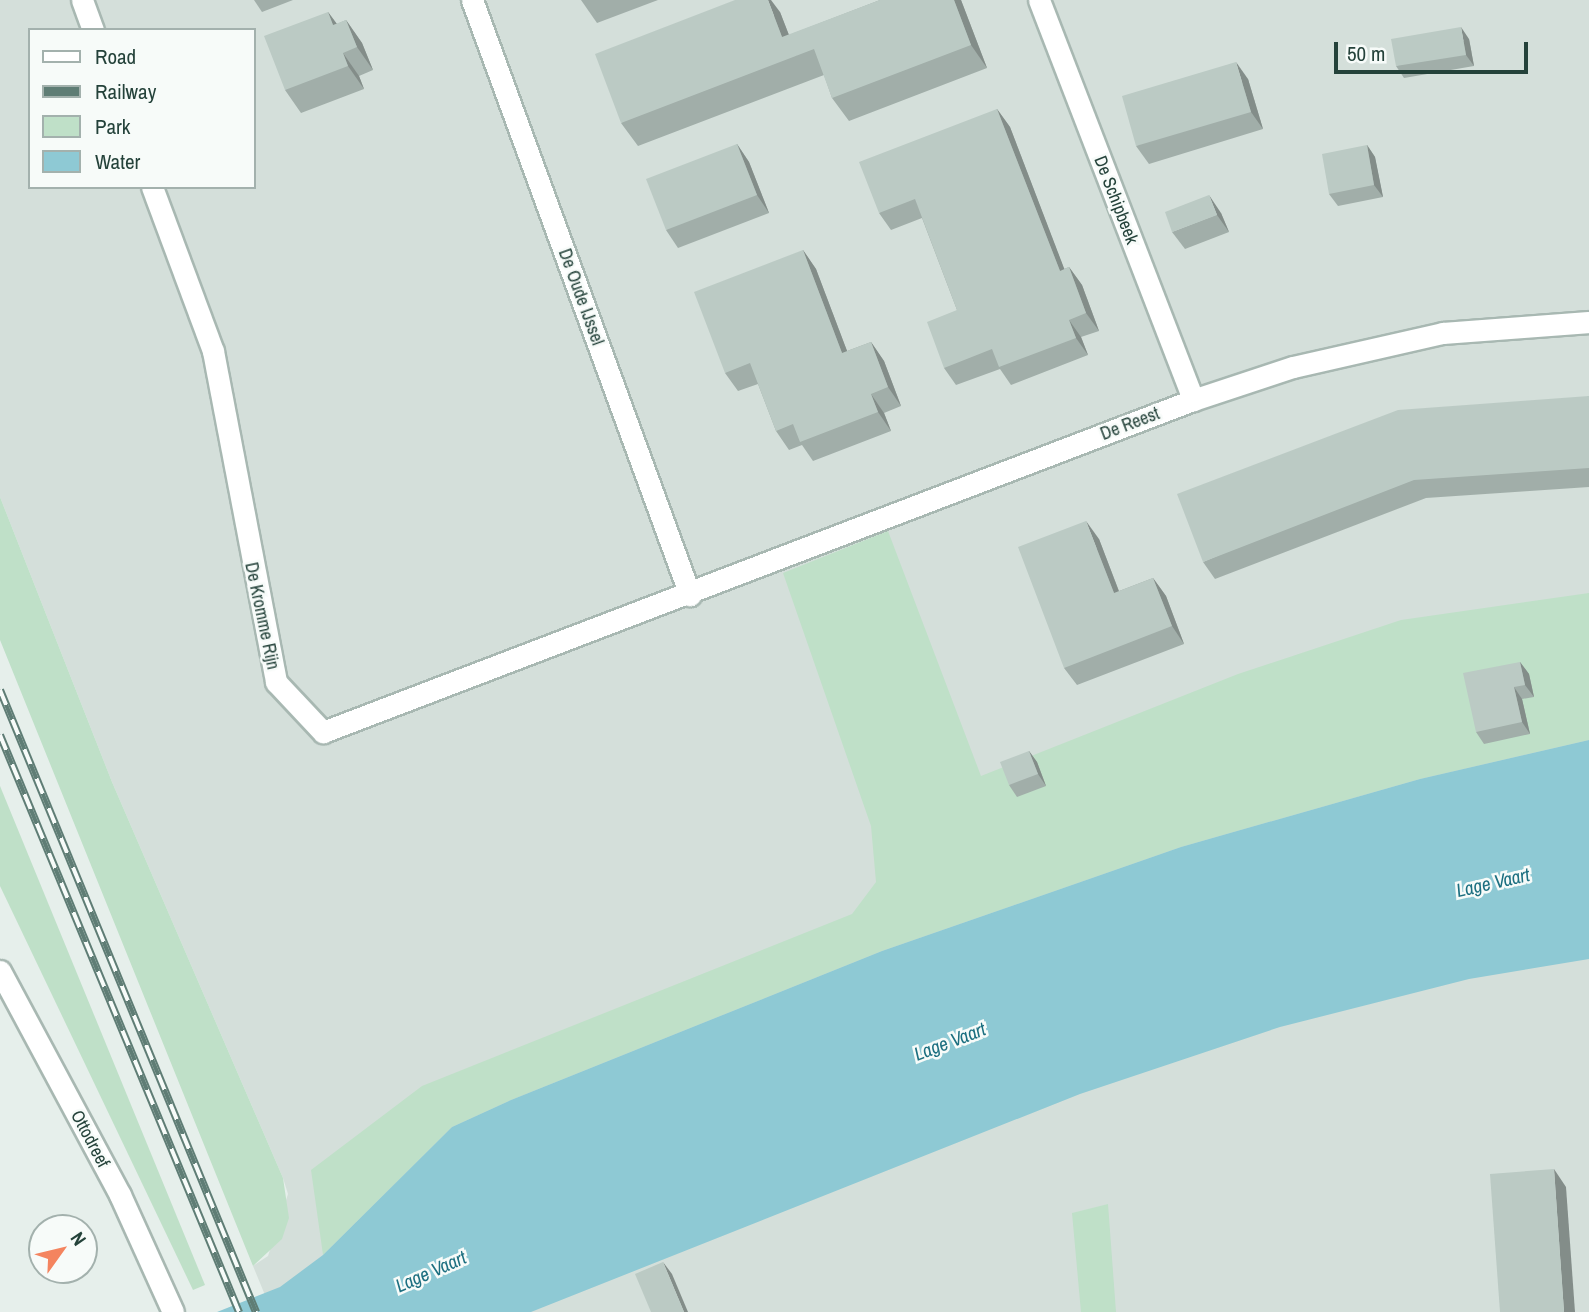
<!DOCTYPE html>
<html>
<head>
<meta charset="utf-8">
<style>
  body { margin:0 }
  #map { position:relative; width:1589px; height:1312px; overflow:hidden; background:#e6efeb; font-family:"Archivo Narrow",sans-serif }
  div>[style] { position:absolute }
  .built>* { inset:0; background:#d4dfda }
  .green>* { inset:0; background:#bfe0c8 }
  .water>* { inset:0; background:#8ec9d4 }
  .roads { filter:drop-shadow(2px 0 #a8b8b2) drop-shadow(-2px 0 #a8b8b2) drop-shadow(0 2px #a8b8b2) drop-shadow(0 -2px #a8b8b2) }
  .street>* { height:21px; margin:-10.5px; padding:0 10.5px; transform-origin:10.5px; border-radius:10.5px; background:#fff }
  .secondary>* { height:21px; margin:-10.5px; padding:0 10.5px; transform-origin:10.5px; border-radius:10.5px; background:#fff }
  .rail>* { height:8px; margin-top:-4px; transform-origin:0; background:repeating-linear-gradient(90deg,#f7fbf9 0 16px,#5f7d75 0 32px); box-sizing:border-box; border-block:2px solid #5f7d75 }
  .wall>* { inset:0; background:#a1aea9 }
  .shaded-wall>* { inset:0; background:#838d89 }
  .building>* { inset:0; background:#bbcac4 }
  span { translate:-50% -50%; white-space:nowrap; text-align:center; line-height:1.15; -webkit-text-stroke:5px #f7fbf9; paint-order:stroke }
  .street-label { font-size:18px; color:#24423a }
  .water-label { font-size:19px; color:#1c6f80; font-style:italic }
  .legend { position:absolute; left:28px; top:28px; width:228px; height:161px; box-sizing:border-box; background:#f7fbf9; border:2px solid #a3b1ad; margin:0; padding:9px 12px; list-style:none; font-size:21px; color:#24423a }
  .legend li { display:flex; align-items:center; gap:14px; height:35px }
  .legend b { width:35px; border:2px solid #a3b1ad }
  .north { position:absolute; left:28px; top:1214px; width:70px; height:70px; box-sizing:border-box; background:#f7fbf9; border:2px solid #a3b1ad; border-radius:50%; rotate:56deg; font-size:19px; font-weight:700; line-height:28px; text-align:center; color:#24423a }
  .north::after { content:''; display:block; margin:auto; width:24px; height:32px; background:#f4845f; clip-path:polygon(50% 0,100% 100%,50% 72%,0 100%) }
  .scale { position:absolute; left:1334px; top:42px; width:194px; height:32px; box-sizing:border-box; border:4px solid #24423a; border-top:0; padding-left:9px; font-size:21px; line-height:24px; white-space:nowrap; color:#24423a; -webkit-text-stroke:5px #f7fbf9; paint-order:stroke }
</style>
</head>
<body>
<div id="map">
  <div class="built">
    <div style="clip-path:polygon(evenodd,0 0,1589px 0,1589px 1312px,272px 1312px,253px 1266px,268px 1256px,288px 1194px,283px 1178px,112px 782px,0 497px,0 0,30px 30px,254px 30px,254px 187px,30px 187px,30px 30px)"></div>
  </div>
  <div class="green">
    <div style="clip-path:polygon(0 497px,112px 782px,283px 1178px,289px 1218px,282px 1239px,253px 1266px,0 640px)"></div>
    <div style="clip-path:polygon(888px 531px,981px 776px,1238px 674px,1401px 620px,1589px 593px,1589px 740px,1420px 779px,1181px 847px,882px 951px,511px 1100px,452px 1127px,323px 1255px,311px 1170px,422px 1086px,852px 914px,876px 882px,871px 826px,783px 573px)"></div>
    <div style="clip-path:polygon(0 786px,205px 1285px,193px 1290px,0 886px)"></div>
    <div style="clip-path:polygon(1108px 1204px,1116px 1312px,1081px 1312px,1072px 1213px)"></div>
  </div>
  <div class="water">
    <div style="clip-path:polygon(1589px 740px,1589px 959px,1469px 979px,1280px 1027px,1080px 1094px,531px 1312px,217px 1312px,280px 1287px,323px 1255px,452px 1127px,511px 1100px,882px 951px,1181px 847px,1420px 779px)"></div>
  </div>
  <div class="roads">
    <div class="street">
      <div style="left:82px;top:0;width:32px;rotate:70deg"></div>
      <div style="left:472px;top:0;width:634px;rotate:69.88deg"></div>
      <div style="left:1039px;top:0;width:429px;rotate:68.9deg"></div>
      <div style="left:152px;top:187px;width:175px;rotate:69.6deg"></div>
      <div style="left:213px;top:351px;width:337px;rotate:79.2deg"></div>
      <div style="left:276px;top:682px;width:69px;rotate:46.8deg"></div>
      <div style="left:323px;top:732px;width:931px;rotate:-20.89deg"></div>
      <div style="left:1193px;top:400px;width:105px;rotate:-18.3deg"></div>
      <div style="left:1293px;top:367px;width:154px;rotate:-12.8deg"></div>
      <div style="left:1443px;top:333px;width:146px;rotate:-4.3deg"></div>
    </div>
    <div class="secondary">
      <div style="left:0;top:971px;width:254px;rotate:61.8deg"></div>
      <div style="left:120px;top:1195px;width:128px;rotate:65.6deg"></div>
    </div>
  </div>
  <div class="rail">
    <div style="left:0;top:690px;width:673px;rotate:67.63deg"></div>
    <div style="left:0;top:735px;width:625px;rotate:67.5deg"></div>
  </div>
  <div class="wall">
    <div style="clip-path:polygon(254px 0,293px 0,262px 12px)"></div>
    <div style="clip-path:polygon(581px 0,658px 0,597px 23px)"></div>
    <div style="clip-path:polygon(880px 0,961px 0,987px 68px,849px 121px,832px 98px,824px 75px,638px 146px,621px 123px,780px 12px,789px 35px)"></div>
    <div style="clip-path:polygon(328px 12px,337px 24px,346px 20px,362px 43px,373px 70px,359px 76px,364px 89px,301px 113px,285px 90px)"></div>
    <div style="clip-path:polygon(1469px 39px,1474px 66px,1404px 78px,1396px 66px)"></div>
    <div style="clip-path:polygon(1248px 79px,1263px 129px,1149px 164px,1136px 146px)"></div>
    <div style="clip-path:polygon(997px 109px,1010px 127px,1064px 269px,1069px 267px,1082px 285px,1099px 331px,1081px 337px,1088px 355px,1011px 385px,1000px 369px,956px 385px,944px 368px,957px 310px,922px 218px,891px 230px,879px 213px)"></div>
    <div style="clip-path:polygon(737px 144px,749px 162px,769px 213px,678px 248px,666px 230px)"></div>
    <div style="clip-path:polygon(1367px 145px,1375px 157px,1383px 197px,1338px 206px,1329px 194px)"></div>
    <div style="clip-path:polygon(1221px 213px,1229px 232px,1185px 249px,1172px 232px)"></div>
    <div style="clip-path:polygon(803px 250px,816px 269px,847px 351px,871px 342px,884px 361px,901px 406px,884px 413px,891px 431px,813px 461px,802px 445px,789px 450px,776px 431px,758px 384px,738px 391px,725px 373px)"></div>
    <div style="clip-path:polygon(1589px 396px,1589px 487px,1426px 498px,1215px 579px,1203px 562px)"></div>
    <div style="clip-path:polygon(1099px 539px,1119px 591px,1153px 578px,1166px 596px,1184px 644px,1077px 685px,1064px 668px)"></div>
    <div style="clip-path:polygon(1520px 662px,1529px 674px,1534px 697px,1522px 699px,1530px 734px,1484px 744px,1476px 732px)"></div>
    <div style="clip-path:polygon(1029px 751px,1037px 762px,1046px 786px,1017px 797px,1009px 785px)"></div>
  </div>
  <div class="shaded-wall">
    <div style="clip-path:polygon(768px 0,771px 0,780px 12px,797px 56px,782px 37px)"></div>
    <div style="clip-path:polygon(954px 0,961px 0,987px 68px,971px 45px)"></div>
    <div style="clip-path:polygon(328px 12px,345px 35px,333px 25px)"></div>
    <div style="clip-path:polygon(346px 20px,362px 43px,373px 70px,357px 47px)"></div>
    <div style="clip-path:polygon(1461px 27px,1469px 39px,1474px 66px,1466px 55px)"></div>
    <div style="clip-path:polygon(343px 53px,359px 76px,364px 89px,348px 66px)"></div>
    <div style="clip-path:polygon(1236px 62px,1248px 79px,1263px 129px,1251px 112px)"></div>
    <div style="clip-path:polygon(997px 109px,1010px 127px,1072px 289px,1060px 271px)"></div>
    <div style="clip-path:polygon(737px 144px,749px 162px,769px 213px,757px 195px)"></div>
    <div style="clip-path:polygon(1367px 145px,1375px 157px,1383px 197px,1374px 185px)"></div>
    <div style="clip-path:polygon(1209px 195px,1221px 213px,1229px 232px,1217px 215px)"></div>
    <div style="clip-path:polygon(803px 250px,816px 269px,855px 372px,842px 353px)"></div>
    <div style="clip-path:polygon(1069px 267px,1082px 285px,1099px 331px,1086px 313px)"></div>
    <div style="clip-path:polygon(1069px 320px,1081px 337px,1088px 355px,1076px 338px)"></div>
    <div style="clip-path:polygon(871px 342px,884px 361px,901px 406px,888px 387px)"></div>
    <div style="clip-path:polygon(871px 394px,884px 413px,891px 431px,878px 412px)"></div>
    <div style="clip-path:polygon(1086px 521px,1099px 539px,1126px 610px,1114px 593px)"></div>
    <div style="clip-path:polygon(1153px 578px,1166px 596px,1184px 644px,1172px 626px)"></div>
    <div style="clip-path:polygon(1520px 662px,1529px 674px,1534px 697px,1525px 685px)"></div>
    <div style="clip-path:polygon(1514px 687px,1522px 699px,1530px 734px,1522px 722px)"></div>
    <div style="clip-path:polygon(1029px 751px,1037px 762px,1046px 786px,1038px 774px)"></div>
    <div style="clip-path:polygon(1554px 1169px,1566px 1187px,1575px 1312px,1564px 1312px)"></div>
    <div style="clip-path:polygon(663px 1262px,672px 1274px,688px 1312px,684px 1312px)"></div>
  </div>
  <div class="building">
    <div style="clip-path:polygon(735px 0,768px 0,782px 37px,880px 0,954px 0,971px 45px,832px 98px,814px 49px,621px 123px,595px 54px)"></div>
    <div style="clip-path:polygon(328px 12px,333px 25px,346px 20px,357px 47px,343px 53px,348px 66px,285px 90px,264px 36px)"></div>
    <div style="clip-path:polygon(1461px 27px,1466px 55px,1396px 66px,1391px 39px)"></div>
    <div style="clip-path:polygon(1236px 62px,1251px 112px,1136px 146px,1122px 96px)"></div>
    <div style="clip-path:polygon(997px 109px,1060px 271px,1069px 267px,1086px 313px,1069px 320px,1076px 338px,999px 367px,992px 349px,944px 368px,927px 322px,957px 310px,915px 199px,879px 213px,859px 162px)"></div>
    <div style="clip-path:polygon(737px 144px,757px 195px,666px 230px,646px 179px)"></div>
    <div style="clip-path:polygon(1367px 145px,1374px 185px,1329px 194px,1322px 154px)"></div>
    <div style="clip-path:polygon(1209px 195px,1217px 215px,1172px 232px,1165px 212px)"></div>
    <div style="clip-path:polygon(803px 250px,842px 353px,871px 342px,888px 387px,871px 394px,878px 412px,800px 442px,793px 424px,776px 431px,750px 363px,725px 373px,694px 292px)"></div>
    <div style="clip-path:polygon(1589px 396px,1589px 468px,1414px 480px,1203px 562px,1177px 494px,1398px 410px)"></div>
    <div style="clip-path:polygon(1086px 521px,1114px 593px,1153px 578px,1172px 626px,1064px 668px,1018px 547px)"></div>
    <div style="clip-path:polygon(1520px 662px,1525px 685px,1514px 687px,1522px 722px,1476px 732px,1463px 673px)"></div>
    <div style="clip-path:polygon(1029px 751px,1038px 774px,1009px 785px,1000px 762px)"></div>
    <div style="clip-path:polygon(1554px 1169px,1564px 1312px,1500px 1312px,1490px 1174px)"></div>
    <div style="clip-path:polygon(663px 1262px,684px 1312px,651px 1312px,635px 1274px)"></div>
  </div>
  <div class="street-label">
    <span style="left:1116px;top:200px;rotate:69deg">De Schipbeek</span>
    <span style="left:581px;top:297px;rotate:70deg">De Oude IJssel</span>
    <span style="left:1130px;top:424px;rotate:-21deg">De Reest</span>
    <span style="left:262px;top:616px;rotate:78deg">De Kromme Rijn</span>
    <span style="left:90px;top:1139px;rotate:62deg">Ottodreef</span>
  </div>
  <div class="water-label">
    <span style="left:1493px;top:883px;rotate:-13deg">Lage Vaart</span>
    <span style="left:950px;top:1042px;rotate:-21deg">Lage Vaart</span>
    <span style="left:431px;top:1272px;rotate:-24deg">Lage Vaart</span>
  </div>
  <ul class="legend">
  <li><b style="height:9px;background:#fff"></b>Road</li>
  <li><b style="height:9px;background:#5f7d75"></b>Railway</li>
  <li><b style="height:19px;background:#bfe0c8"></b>Park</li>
  <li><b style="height:19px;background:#8ec9d4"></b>Water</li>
  </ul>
  <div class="north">N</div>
  <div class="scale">50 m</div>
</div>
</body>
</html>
